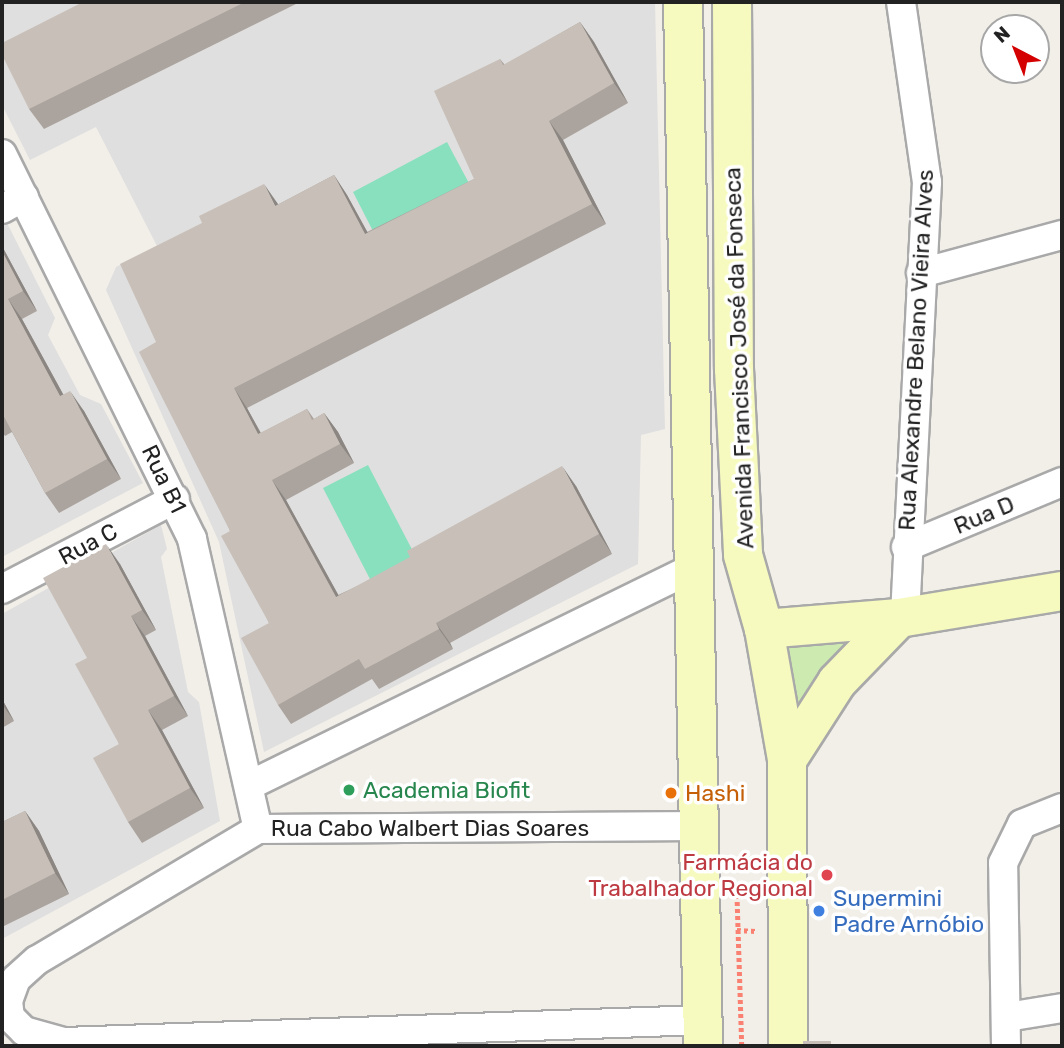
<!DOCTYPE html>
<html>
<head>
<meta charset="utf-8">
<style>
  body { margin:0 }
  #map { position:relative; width:1064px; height:1048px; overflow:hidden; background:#f2efe9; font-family:Rubik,sans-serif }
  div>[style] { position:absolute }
  .residential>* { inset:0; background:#e0dfdf }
  .grass>* { inset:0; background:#cdebb0 }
  .pitch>* { inset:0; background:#88e0be }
  .path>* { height:4.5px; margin-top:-2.25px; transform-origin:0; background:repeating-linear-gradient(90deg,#fa8072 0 3.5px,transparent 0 7px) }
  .roads { filter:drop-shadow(2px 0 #a9a9a9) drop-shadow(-2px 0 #a9a9a9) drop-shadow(0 2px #a9a9a9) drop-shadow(0 -2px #a9a9a9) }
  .street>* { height:28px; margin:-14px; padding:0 14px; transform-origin:14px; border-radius:14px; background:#fff }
  .secondary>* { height:38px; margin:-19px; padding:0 19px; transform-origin:19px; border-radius:19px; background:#f7fabf }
  .wall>* { inset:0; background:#aba49e }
  .shaded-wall>* { inset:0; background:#8b8681 }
  .building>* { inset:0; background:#c7bfb8 }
  .dots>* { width:19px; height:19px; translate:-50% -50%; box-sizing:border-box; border:4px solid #fff; border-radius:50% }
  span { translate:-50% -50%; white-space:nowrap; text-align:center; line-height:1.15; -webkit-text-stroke:7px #fff; paint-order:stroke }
  .street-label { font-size:23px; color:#222 }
  .leisure-label { font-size:23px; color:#27864d }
  .left { translate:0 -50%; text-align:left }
  .food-label { font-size:23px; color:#c56008 }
  .health-label { font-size:23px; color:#be3a42 }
  .right { translate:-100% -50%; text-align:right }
  .shop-label { font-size:23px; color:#366cbe }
  .frame { position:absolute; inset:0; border:4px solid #222; pointer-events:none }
  .north { position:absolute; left:980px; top:14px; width:70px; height:70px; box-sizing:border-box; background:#fff; border:2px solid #a7a7a7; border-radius:50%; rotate:318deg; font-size:19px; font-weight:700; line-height:28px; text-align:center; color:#222 }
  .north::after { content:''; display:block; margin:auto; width:24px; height:32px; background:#d40000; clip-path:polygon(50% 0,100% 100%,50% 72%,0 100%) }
</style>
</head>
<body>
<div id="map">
  <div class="residential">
    <div style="clip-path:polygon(2px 2px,655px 2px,665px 429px,641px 435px,638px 564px,264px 752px,219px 542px,106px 290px,116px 267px,157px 246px,96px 127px,30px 160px,2px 105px)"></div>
    <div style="clip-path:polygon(7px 223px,55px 318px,48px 335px,80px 395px,101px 404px,143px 483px,2px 557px,2px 225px)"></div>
    <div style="clip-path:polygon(161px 525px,167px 549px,161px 557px,188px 692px,199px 702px,220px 821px,2px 939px,2px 614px)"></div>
  </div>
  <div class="grass">
    <div style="clip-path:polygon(871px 630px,794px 712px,784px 644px)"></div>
  </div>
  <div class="pitch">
    <div style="clip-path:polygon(447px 142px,471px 187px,376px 237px,353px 192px)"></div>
    <div style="clip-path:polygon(368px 465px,417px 559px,372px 583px,323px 488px)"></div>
  </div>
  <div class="path">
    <div style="left:737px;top:888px;width:158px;rotate:88.2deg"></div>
    <div style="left:737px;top:930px;width:19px;rotate:3deg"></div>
  </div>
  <div class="roads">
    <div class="street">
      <div style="left:901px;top:2px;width:182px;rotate:81.8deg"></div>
      <div style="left:927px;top:182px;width:435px;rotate:92.9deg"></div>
      <div style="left:2px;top:154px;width:429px;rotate:63.7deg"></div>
      <div style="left:192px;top:539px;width:297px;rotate:77.2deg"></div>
      <div style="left:2px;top:209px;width:25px;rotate:-29deg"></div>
      <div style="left:921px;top:273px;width:146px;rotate:-15.1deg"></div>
      <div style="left:906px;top:547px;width:169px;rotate:-22.6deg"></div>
      <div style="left:2px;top:589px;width:195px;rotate:-27.5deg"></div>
      <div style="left:250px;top:785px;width:493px;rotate:-26.1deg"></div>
      <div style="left:700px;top:826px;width:442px;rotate:179.6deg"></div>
      <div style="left:258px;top:829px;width:257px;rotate:149.3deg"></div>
      <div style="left:37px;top:960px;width:28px;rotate:138deg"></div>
      <div style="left:16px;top:979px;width:23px;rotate:110deg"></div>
      <div style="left:8px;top:1001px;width:16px;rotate:83deg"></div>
      <div style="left:10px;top:1017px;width:20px;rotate:45deg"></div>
      <div style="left:24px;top:1031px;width:41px;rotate:15.4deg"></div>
      <div style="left:64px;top:1042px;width:638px;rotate:-1.97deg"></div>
      <div style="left:1007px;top:1017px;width:56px;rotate:-9.3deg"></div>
      <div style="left:1006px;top:1046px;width:183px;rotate:-90.9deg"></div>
      <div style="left:1003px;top:863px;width:43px;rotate:-64deg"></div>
      <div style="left:1022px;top:824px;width:43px;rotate:-21.8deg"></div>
    </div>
    <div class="secondary">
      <div style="left:683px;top:2px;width:1044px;rotate:88.9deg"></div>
      <div style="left:732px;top:2px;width:367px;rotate:89.7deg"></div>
      <div style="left:734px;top:369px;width:186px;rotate:87.2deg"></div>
      <div style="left:743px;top:555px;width:77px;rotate:74.2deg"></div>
      <div style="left:764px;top:629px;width:133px;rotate:80deg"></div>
      <div style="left:787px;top:760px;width:286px;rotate:89.8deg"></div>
      <div style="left:764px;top:629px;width:135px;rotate:-4.7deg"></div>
      <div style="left:899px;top:618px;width:165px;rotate:-9.4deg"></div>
      <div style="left:787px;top:760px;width:93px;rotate:-57.3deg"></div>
      <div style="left:837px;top:682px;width:89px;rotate:-45.9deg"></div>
    </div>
  </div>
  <div class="wall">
    <div style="clip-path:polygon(83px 2px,300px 2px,44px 129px,29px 109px)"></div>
    <div style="clip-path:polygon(580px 22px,594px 42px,628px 103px,563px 140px,606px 224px,247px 408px,261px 433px,307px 409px,314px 419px,324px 413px,338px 432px,354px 463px,286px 500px,338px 595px,576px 486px,612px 554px,450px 643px,453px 649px,379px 689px,372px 679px,291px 724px,278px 705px,269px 623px,230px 531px,156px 342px,279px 204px,334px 175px,347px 195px,367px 232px,474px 179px,500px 59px,505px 65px)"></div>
    <div style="clip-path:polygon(2px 246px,37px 311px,22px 319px,63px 394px,84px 411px,121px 479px,59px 513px,45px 493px,12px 432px,5px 436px,2px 432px)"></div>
    <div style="clip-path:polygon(120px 564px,156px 630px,145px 636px,188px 716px,162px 730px,204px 808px,142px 843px,128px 822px,119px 744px,87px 658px)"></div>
    <div style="clip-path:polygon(2px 699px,14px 721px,2px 728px)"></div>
    <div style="clip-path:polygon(25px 811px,39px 831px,69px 894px,4px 926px,2px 923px,2px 822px)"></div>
  </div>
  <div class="shaded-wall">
    <div style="clip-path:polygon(580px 22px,594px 42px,628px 103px,614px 83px)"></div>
    <div style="clip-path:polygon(549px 121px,563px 140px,606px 224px,592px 204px)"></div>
    <div style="clip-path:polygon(334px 175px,347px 195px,379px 253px,365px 234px)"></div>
    <div style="clip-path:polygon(264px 184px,278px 204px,289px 226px,275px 206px)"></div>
    <div style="clip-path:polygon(2px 246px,37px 311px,23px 291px,2px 251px)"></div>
    <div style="clip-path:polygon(8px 299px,22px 319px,75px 416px,60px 396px)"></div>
    <div style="clip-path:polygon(234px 388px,247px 408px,272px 454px,258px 434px)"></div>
    <div style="clip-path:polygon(70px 391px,84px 411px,121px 479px,107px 459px)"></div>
    <div style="clip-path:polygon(324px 413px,338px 432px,354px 463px,340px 444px)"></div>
    <div style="clip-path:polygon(562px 466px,576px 486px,612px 554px,599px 534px)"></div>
    <div style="clip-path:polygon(272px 480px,286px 500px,350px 616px,336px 597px)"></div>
    <div style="clip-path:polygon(106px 544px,120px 564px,156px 630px,142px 610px)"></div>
    <div style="clip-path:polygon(131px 616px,145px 636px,188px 716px,174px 696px)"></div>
    <div style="clip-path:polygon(436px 623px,450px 643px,453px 649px,439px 629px)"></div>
    <div style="clip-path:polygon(2px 699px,14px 721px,2px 704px)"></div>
    <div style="clip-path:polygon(148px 710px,162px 730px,204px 808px,190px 788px)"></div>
    <div style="clip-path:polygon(25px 811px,39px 831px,69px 894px,55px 873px)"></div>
  </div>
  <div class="building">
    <div style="clip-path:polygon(83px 2px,245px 2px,29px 109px,2px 55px,2px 43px)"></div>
    <div style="clip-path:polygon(580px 22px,614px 83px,549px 121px,592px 204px,234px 388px,258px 434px,307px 409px,312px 420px,324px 413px,340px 444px,272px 480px,336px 597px,410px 557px,407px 551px,562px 466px,599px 534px,436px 623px,439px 629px,365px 669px,359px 659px,278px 705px,241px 638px,269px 623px,221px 536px,230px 531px,139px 352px,156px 342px,120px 264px,202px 223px,199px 216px,264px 184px,275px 206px,334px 175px,365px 234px,474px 179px,434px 91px,500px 59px,503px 65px)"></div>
    <div style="clip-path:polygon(2px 251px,23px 291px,8px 299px,60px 396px,70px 391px,107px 459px,45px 493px,2px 413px)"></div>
    <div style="clip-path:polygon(106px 544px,142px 610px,131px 616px,174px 696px,148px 710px,190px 788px,128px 822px,93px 758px,119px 744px,75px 664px,87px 658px,43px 578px)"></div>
    <div style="clip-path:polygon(25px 811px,55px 873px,2px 900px,2px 822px)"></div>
    <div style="clip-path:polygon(803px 1041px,831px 1041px,831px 1046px,803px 1046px)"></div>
  </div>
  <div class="dots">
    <div style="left:349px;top:790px;background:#2e9e5b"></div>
    <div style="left:671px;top:793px;background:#e8710a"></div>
    <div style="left:827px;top:875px;background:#e0444e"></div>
    <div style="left:819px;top:911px;background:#3f7fe0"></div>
  </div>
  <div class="street-label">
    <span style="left:916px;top:350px;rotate:-87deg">Rua Alexandre Belano Vieira Alves</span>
    <span style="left:739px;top:358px;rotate:-92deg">Avenida Francisco José da Fonseca</span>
    <span style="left:164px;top:479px;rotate:64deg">Rua B1</span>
    <span style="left:984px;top:515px;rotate:-23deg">Rua D</span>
    <span style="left:88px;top:544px;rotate:-28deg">Rua C</span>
    <span style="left:430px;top:828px">Rua Cabo Walbert Dias Soares</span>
  </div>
  <div class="leisure-label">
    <span class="left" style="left:363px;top:790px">Academia Biofit</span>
  </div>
  <div class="food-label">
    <span class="left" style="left:685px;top:793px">Hashi</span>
  </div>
  <div class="health-label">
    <span class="right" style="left:813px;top:875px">Farmácia do<br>Trabalhador Regional</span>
  </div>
  <div class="shop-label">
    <span class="left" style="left:833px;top:911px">Supermini<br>Padre Arnóbio</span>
  </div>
  <div class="frame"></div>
  <div class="north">N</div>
</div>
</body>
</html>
